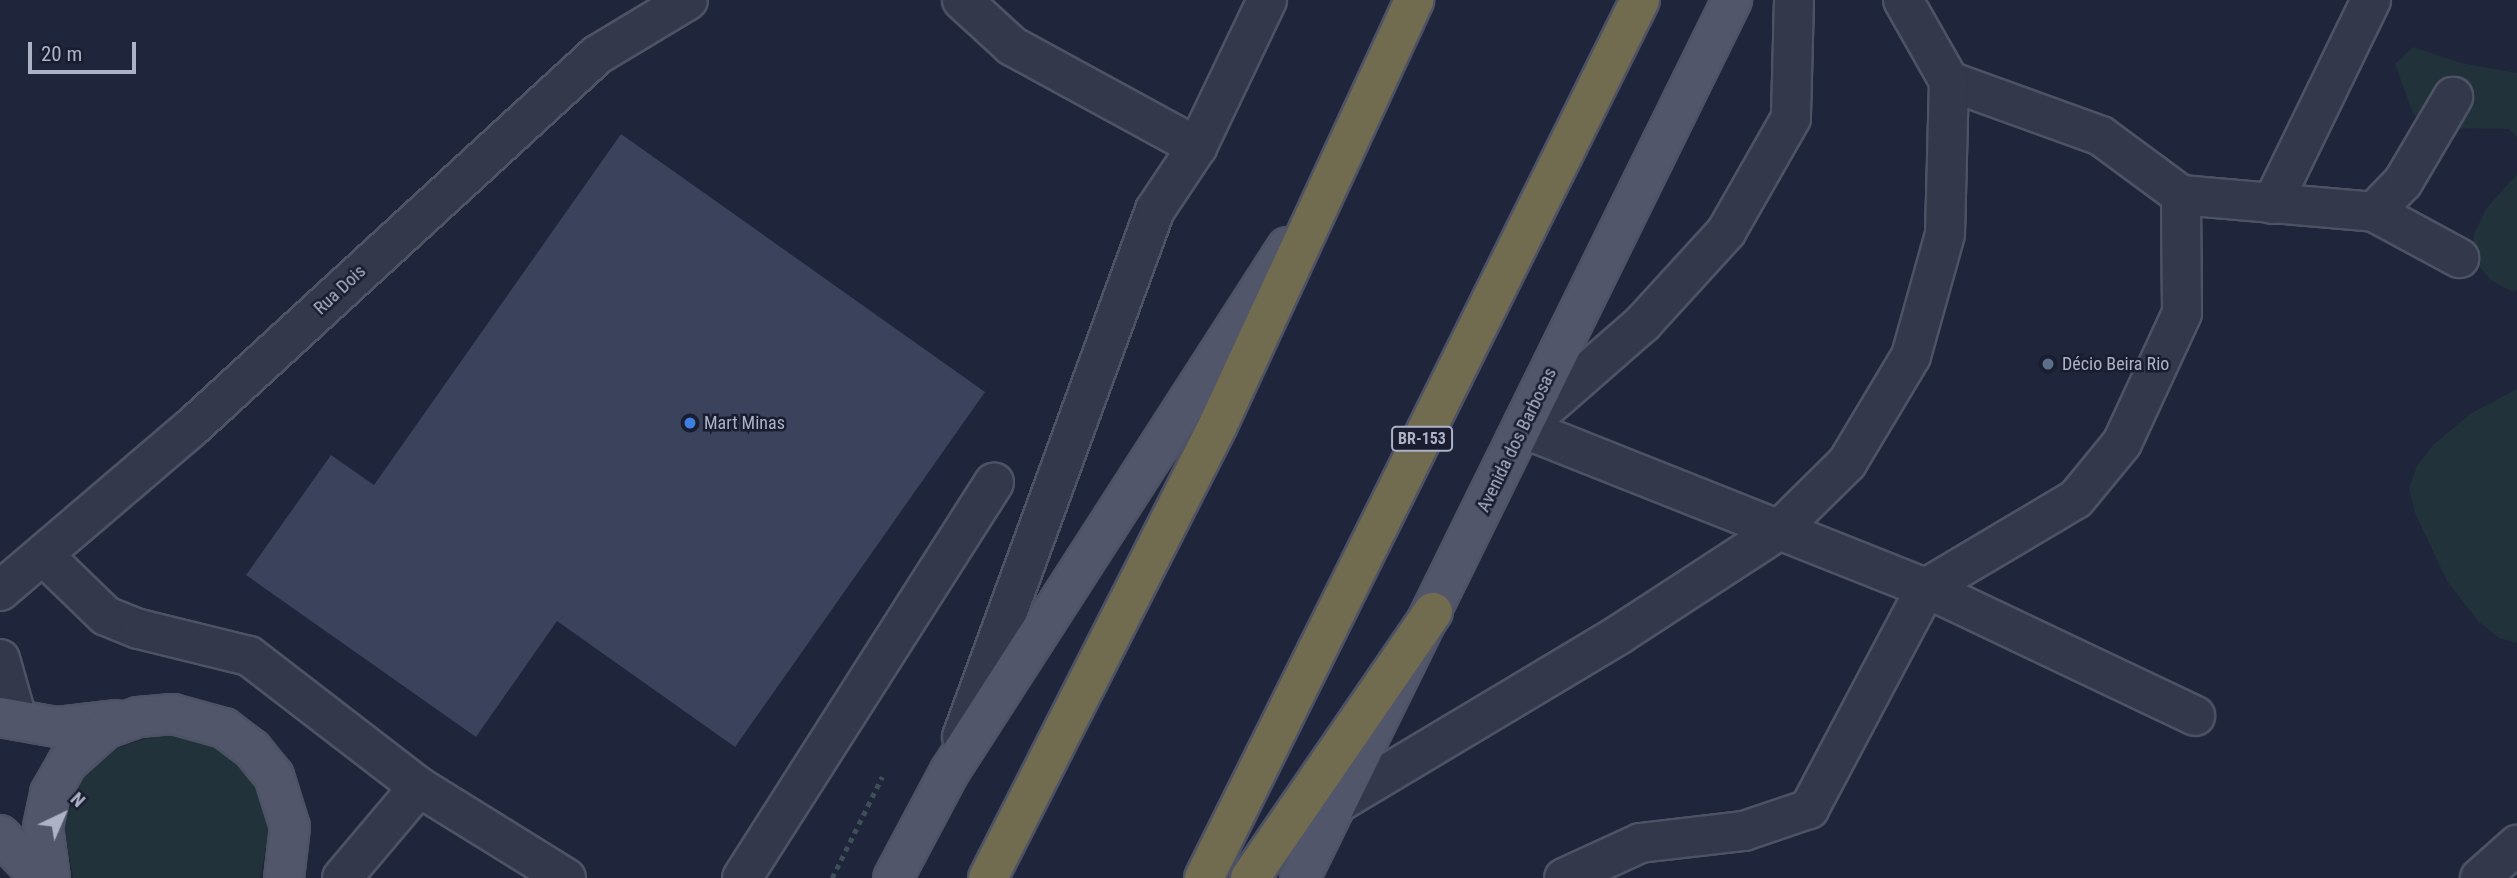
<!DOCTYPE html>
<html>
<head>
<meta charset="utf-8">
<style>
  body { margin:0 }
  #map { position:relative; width:2517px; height:878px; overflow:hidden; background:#1f253a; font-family:"Roboto Condensed",sans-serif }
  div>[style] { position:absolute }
  .green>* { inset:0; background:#21323b }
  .building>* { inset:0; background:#3b425b }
  .path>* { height:4.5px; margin-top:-2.25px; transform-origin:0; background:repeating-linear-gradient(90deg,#3c4e56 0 5px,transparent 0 10px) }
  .roads { filter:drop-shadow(2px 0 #4e5265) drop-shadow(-2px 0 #4e5265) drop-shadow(0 2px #4e5265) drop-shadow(0 -2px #4e5265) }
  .minor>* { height:38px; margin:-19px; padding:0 19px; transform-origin:19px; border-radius:19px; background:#33384a }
  .major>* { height:38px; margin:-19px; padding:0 19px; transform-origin:19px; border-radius:19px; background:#51566b }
  .highway>* { height:38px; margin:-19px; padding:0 19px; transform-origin:19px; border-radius:19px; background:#716b50 }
  .dots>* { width:19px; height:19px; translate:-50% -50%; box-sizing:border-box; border:4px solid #191d2f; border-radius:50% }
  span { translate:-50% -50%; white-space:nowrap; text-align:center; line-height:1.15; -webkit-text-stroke:5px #191d2f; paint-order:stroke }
  .shield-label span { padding:2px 5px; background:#191d2f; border:2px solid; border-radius:5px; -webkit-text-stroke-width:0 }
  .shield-label { font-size:16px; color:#aeb2c7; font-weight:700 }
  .street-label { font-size:18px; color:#aeb2c7 }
  .poi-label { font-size:18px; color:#aeb2c7 }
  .left { translate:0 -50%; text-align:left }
  .north { position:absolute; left:28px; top:780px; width:70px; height:70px; -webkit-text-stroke:5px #191d2f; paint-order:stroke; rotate:44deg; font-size:19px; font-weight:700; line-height:28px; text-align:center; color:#aeb2c7 }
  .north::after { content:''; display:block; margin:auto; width:24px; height:32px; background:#aeb2c7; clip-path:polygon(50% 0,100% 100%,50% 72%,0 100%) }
  .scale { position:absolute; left:28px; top:42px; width:108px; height:32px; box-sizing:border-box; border:4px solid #aeb2c7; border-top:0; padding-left:9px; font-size:21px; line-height:24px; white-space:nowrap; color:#aeb2c7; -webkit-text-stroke:5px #191d2f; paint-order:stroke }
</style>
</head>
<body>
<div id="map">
  <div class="green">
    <div style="clip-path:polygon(2413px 47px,2461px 63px,2517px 73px,2517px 137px,2509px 129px,2430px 128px,2413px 113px,2395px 64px)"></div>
    <div style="clip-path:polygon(2517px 174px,2517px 290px,2512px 292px,2491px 280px,2473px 259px,2474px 234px,2486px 209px)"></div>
    <div style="clip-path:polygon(2517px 389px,2517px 643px,2499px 638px,2479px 622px,2447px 581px,2415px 513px,2409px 488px,2417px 466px,2433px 445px,2470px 414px)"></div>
    <div style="clip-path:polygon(154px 736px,182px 736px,209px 745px,232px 760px,251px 780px,263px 806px,269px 832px,260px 878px,73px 878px,64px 828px,76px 788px,93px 766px,115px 749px)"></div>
  </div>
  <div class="building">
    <div style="clip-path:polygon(621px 134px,985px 392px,735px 747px,557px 621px,476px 737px,246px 575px,331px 455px,374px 485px)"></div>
  </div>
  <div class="path">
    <div style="left:832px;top:878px;width:113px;rotate:-63.7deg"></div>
  </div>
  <div class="roads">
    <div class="minor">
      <div style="left:962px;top:0;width:68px;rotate:42.6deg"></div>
      <div style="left:1012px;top:46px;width:211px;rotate:28.6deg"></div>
      <div style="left:1794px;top:0;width:118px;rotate:91.5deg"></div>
      <div style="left:1791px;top:118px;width:131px;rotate:119.7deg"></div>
      <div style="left:1726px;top:232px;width:123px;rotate:132.4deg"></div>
      <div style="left:1643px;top:323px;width:159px;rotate:138.8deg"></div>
      <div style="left:1523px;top:428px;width:434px;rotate:21.7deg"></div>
      <div style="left:1926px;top:588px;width:174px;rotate:-30.7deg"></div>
      <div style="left:2076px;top:499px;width:72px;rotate:-50.6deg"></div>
      <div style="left:2122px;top:443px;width:143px;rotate:-65.2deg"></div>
      <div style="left:2182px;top:313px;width:118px;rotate:-90.5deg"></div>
      <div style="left:2181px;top:195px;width:99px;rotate:-143.6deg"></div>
      <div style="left:2101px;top:136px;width:162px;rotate:-160.1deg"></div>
      <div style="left:2181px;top:195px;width:194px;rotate:5deg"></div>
      <div style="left:2374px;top:212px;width:42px;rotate:-46deg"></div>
      <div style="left:2403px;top:182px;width:99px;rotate:-59.5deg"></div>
      <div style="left:2272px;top:204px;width:227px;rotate:-64.1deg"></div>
      <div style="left:2374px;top:212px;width:97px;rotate:28.4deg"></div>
      <div style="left:44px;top:556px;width:86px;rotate:44.1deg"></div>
      <div style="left:106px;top:616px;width:35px;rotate:22deg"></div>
      <div style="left:139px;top:629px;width:113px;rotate:13.8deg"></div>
      <div style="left:249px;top:656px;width:215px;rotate:37.6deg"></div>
      <div style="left:419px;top:787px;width:173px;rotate:31.8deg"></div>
      <div style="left:0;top:591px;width:251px;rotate:-40.5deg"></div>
      <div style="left:191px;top:428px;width:551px;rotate:-42.57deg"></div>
      <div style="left:597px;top:55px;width:106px;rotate:-31.1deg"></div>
      <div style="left:0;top:659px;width:62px;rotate:74.2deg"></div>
      <div style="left:962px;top:737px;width:561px;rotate:-69.89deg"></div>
      <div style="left:1155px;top:210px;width:76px;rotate:-56.3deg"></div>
      <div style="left:1197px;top:147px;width:163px;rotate:-64.5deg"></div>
      <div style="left:1338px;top:803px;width:329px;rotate:-30.9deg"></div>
      <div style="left:1620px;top:634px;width:189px;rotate:-33.1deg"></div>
      <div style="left:1778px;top:531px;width:97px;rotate:-44.6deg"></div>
      <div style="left:1847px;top:463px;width:125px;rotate:-59.1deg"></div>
      <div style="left:1911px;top:356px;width:127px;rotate:-74.4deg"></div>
      <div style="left:1945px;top:234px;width:153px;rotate:-88.5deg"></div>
      <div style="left:1949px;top:81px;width:93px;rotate:-119.6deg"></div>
      <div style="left:342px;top:878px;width:119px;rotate:-49.8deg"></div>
      <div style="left:742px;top:878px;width:469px;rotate:-57.5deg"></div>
      <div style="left:1564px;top:878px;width:84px;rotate:-24.7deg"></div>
      <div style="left:1640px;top:843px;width:105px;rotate:-6.6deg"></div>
      <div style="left:1744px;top:831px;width:69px;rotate:-18.7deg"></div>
      <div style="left:1809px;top:809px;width:250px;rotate:-62.1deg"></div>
      <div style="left:1926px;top:588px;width:298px;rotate:25.4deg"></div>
      <div style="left:2480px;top:878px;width:50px;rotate:-41.7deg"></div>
    </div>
    <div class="major">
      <div style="left:0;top:717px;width:57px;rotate:10.1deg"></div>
      <div style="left:56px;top:727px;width:60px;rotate:-6.7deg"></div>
      <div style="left:0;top:835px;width:59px;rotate:46.4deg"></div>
      <div style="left:50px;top:878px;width:51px;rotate:-97.8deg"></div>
      <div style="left:43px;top:827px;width:35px;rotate:-78deg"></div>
      <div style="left:50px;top:793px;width:34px;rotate:-60deg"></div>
      <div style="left:67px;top:763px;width:51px;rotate:-41.8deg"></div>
      <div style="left:105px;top:729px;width:35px;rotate:-20deg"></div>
      <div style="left:138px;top:717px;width:35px;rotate:-5deg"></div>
      <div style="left:173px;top:714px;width:53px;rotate:15.4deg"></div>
      <div style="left:224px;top:728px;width:35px;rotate:37deg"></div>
      <div style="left:252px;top:749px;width:35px;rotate:51deg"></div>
      <div style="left:274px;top:776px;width:53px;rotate:72.6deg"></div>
      <div style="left:290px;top:827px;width:51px;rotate:96.7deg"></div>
      <div style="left:893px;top:878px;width:121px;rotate:-62deg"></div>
      <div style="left:950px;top:771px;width:623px;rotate:-57.25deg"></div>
      <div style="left:1300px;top:878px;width:979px;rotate:-63.8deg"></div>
    </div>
    <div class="highway">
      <div style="left:988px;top:878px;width:508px;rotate:-63.08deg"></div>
      <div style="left:1218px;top:425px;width:468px;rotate:-65.2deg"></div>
      <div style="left:1204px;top:878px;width:980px;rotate:-63.59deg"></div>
      <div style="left:1250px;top:878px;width:323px;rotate:-55.5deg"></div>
    </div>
  </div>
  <div class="dots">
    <div style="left:2048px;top:364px;background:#5c6f8a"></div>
    <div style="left:690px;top:423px;background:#3f7fe0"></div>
  </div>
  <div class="shield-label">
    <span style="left:1422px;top:439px">BR-153</span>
  </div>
  <div class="street-label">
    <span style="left:340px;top:290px;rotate:-43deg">Rua Dois</span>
    <span style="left:1517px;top:440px;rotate:-64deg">Avenida dos Barbosas</span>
  </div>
  <div class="poi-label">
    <span class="left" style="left:2062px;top:364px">Décio Beira Rio</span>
    <span class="left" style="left:704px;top:423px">Mart Minas</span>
  </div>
  <div class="north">N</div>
  <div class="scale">20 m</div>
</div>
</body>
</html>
